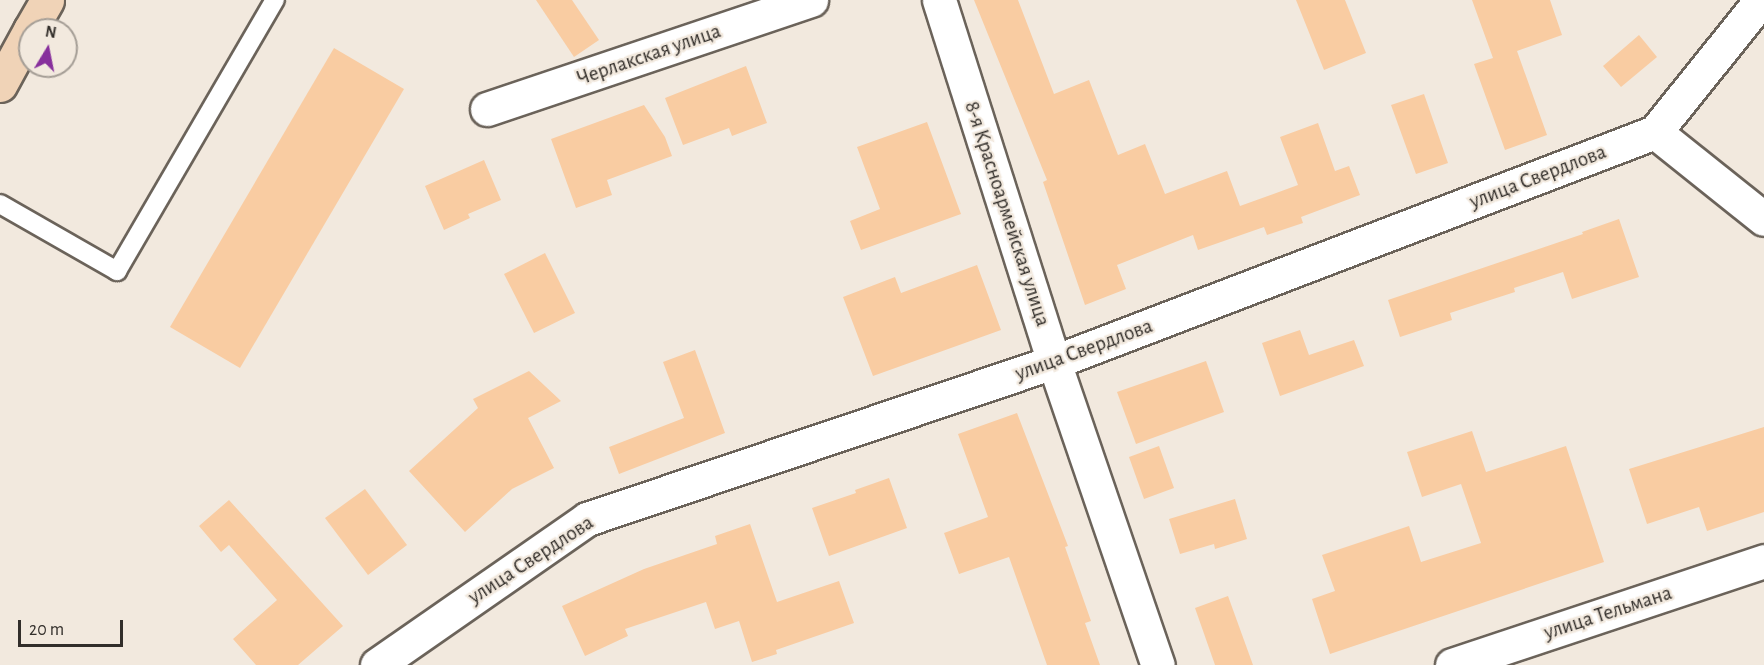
<!DOCTYPE html>
<html>
<head>
<meta charset="utf-8">
<style>
  body { margin:0 }
  #map { position:relative; width:1764px; height:665px; overflow:hidden; background:#f2e9de; font-family:"Alegreya Sans",sans-serif }
  div>[style] { position:absolute }
  .building>* { inset:0; background:#f9cca2 }
  .roads { filter:drop-shadow(2px 0 #6b635a) drop-shadow(-2px 0 #6b635a) drop-shadow(0 2px #6b635a) drop-shadow(0 -2px #6b635a) }
  .lane>* { height:18px; margin:-9px; padding:0 9px; transform-origin:9px; border-radius:9px; background:#fff }
  .street>* { height:33px; margin:-16.5px; padding:0 16.5px; transform-origin:16.5px; border-radius:16.5px; background:#fff }
  .secondary>* { height:33px; margin:-16.5px; padding:0 16.5px; transform-origin:16.5px; border-radius:16.5px; background:#f0d3b7 }
  span { translate:-50% -50%; white-space:nowrap; text-align:center; line-height:1.15; -webkit-text-stroke:4.5px #f2e9de; paint-order:stroke }
  .street-label { font-size:21px; color:#322e2a }
  .north { position:absolute; left:18px; top:18px; width:60px; height:60px; box-sizing:border-box; background:#f2e9de; border:2px solid #a59e96; border-radius:50%; rotate:10deg; font-size:16px; font-weight:700; line-height:24px; text-align:center; color:#322e2a }
  .north::after { content:''; display:block; margin:auto; width:21px; height:27px; background:#872f9c; clip-path:polygon(50% 0,100% 100%,50% 72%,0 100%) }
  .scale { position:absolute; left:18px; top:620px; width:105px; height:27px; box-sizing:border-box; border:3px solid #322e2a; border-top:0; padding-left:8px; font-size:18px; line-height:21px; white-space:nowrap; color:#322e2a; -webkit-text-stroke:4px #f2e9de; paint-order:stroke }
</style>
</head>
<body>
<div id="map">
  <div class="building">
    <div style="clip-path:polygon(536px 0,572px 0,599px 40px,574px 57px)"></div>
    <div style="clip-path:polygon(974px 0,1018px 0,1054px 94px,1089px 80px,1118px 155px,1145px 144px,1165px 194px,1227px 171px,1240px 206px,1298px 185px,1280px 137px,1318px 123px,1335px 171px,1349px 166px,1360px 195px,1301px 217px,1303px 223px,1267px 235px,1264px 227px,1198px 250px,1193px 235px,1117px 265px,1126px 289px,1085px 305px,1043px 182px,1047px 180px)"></div>
    <div style="clip-path:polygon(1296px 0,1345px 0,1366px 53px,1324px 70px)"></div>
    <div style="clip-path:polygon(1472px 0,1550px 0,1562px 35px,1517px 51px,1547px 135px,1505px 150px,1474px 64px,1493px 58px)"></div>
    <div style="clip-path:polygon(1639px 35px,1657px 57px,1621px 87px,1603px 66px)"></div>
    <div style="clip-path:polygon(334px 48px,404px 89px,240px 368px,170px 327px)"></div>
    <div style="clip-path:polygon(746px 66px,767px 123px,732px 136px,729px 128px,683px 145px,665px 98px)"></div>
    <div style="clip-path:polygon(1424px 94px,1448px 163px,1416px 174px,1391px 105px)"></div>
    <div style="clip-path:polygon(644px 105px,665px 137px,672px 156px,607px 180px,612px 195px,576px 208px,551px 139px)"></div>
    <div style="clip-path:polygon(927px 122px,961px 214px,861px 250px,850px 221px,880px 209px,857px 147px)"></div>
    <div style="clip-path:polygon(484px 160px,501px 200px,468px 214px,470px 218px,444px 230px,425px 186px)"></div>
    <div style="clip-path:polygon(1619px 219px,1639px 277px,1572px 299px,1563px 272px,1514px 288px,1515px 292px,1450px 313px,1452px 320px,1400px 337px,1388px 300px,1583px 234px,1582px 232px)"></div>
    <div style="clip-path:polygon(545px 253px,575px 313px,534px 333px,504px 274px)"></div>
    <div style="clip-path:polygon(977px 265px,1001px 330px,873px 376px,843px 297px,895px 277px,901px 293px)"></div>
    <div style="clip-path:polygon(1300px 330px,1309px 355px,1354px 340px,1364px 366px,1280px 396px,1262px 343px)"></div>
    <div style="clip-path:polygon(695px 350px,725px 433px,619px 474px,609px 447px,684px 418px,663px 362px)"></div>
    <div style="clip-path:polygon(1206px 361px,1224px 412px,1136px 444px,1117px 392px)"></div>
    <div style="clip-path:polygon(529px 371px,561px 401px,528px 418px,554px 468px,512px 489px,465px 532px,409px 471px,478px 408px,473px 399px)"></div>
    <div style="clip-path:polygon(1017px 413px,1068px 546px,1065px 547px,1091px 621px,1085px 623px,1100px 665px,1047px 665px,1009px 557px,959px 574px,944px 533px,988px 517px,958px 434px)"></div>
    <div style="clip-path:polygon(1764px 427px,1764px 512px,1707px 531px,1699px 507px,1647px 524px,1629px 469px)"></div>
    <div style="clip-path:polygon(1472px 431px,1486px 472px,1566px 446px,1604px 562px,1330px 654px,1312px 599px,1335px 591px,1322px 555px,1409px 526px,1421px 562px,1481px 543px,1461px 484px,1422px 497px,1407px 452px)"></div>
    <div style="clip-path:polygon(1159px 446px,1174px 488px,1144px 499px,1129px 457px)"></div>
    <div style="clip-path:polygon(889px 478px,907px 528px,829px 556px,812px 508px,856px 493px,855px 490px)"></div>
    <div style="clip-path:polygon(365px 489px,407px 545px,368px 575px,325px 518px)"></div>
    <div style="clip-path:polygon(1235px 499px,1247px 539px,1215px 549px,1214px 544px,1180px 554px,1169px 519px)"></div>
    <div style="clip-path:polygon(229px 500px,343px 626px,298px 665px,256px 665px,233px 639px,277px 600px,229px 545px,221px 552px,199px 526px)"></div>
    <div style="clip-path:polygon(750px 524px,777px 602px,839px 581px,854px 623px,776px 650px,777px 654px,752px 662px,739px 621px,715px 629px,706px 602px,625px 629px,628px 636px,585px 656px,562px 606px,644px 569px,717px 544px,715px 536px)"></div>
    <div style="clip-path:polygon(1228px 596px,1253px 665px,1215px 665px,1195px 608px)"></div>
  </div>
  <div class="roads">
    <div class="lane">
      <div style="left:0;top:204px;width:135px;rotate:29.8deg"></div>
      <div style="left:117px;top:271px;width:314px;rotate:-59.8deg"></div>
    </div>
    <div class="street">
      <div style="left:939px;top:0;width:380px;rotate:72.4deg"></div>
      <div style="left:1054px;top:362px;width:320px;rotate:71.1deg"></div>
      <div style="left:487px;top:109px;width:342px;rotate:-18.6deg"></div>
      <div style="left:1655px;top:132px;width:139px;rotate:38.6deg"></div>
      <div style="left:377px;top:665px;width:256px;rotate:-34.8deg"></div>
      <div style="left:587px;top:519px;width:493px;rotate:-18.6deg"></div>
      <div style="left:1054px;top:362px;width:644px;rotate:-20.94deg"></div>
      <div style="left:1655px;top:132px;width:169px;rotate:-51.2deg"></div>
      <div style="left:1452px;top:665px;width:329px;rotate:-18.4deg"></div>
    </div>
    <div class="secondary">
      <div style="left:30px;top:30px;width:34px;rotate:-60deg"></div>
      <div style="left:0;top:85px;width:63px;rotate:-61.4deg"></div>
    </div>
  </div>
  <div class="street-label">
    <span style="left:649px;top:55px;rotate:-19deg">Черлакская улица</span>
    <span style="left:1538px;top:177px;rotate:-21deg">улица Свердлова</span>
    <span style="left:1007px;top:214px;rotate:72deg">8-я Красноармейская улица</span>
    <span style="left:1084px;top:350px;rotate:-20deg">улица Свердлова</span>
    <span style="left:531px;top:560px;rotate:-33deg">улица Свердлова</span>
    <span style="left:1608px;top:613px;rotate:-18deg">улица Тельмана</span>
  </div>
  <div class="north">N</div>
  <div class="scale">20 m</div>
</div>
</body>
</html>
